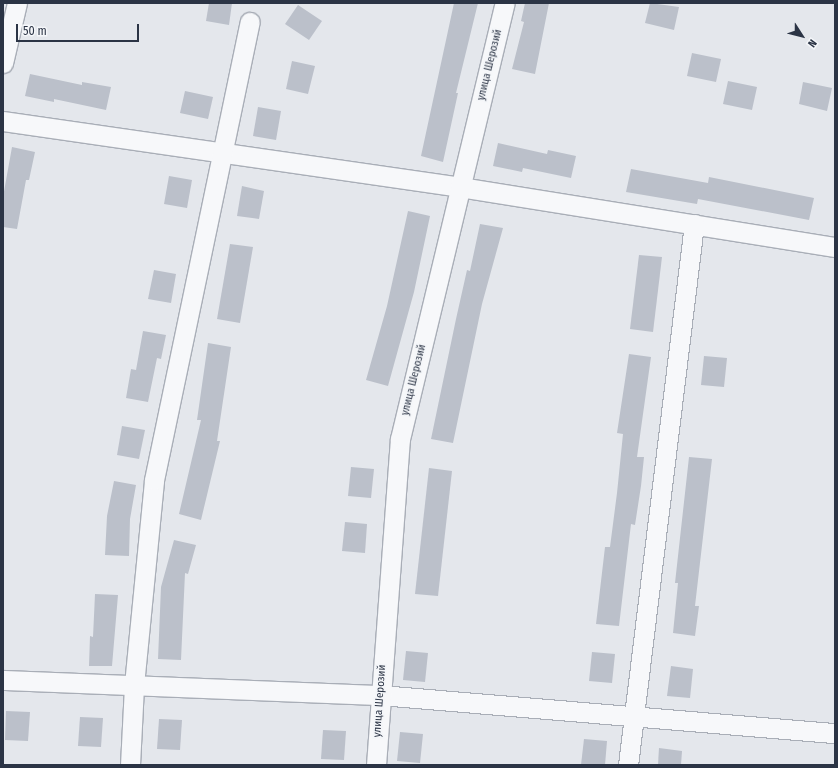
<!DOCTYPE html>
<html>
<head>
<meta charset="utf-8">
<style>
  body { margin:0 }
  #map { position:relative; width:838px; height:768px; overflow:hidden; background:#e4e7ec; font-family:"Fira Sans Condensed",sans-serif }
  div>[style] { position:absolute }
  .building>* { inset:0; background:#bbc0ca }
  .roads { filter:drop-shadow(1px 0 #a9aeb7) drop-shadow(-1px 0 #a9aeb7) drop-shadow(0 1px #a9aeb7) drop-shadow(0 -1px #a9aeb7) }
  .street>* { height:19px; margin:-9.5px; padding:0 9.5px; transform-origin:9.5px; border-radius:9.5px; background:#f7f8fa }
  span { translate:-50% -50%; white-space:nowrap; text-align:center; line-height:1.15; -webkit-text-stroke:3.5px #f4f6f9; paint-order:stroke }
  .street-label { font-size:11px; color:#2b3445 }
  .frame { position:absolute; inset:0; border:4px solid #2b3445; pointer-events:none }
  .north { position:absolute; left:782px; top:16px; width:40px; height:40px; -webkit-text-stroke:3px #f4f6f9; paint-order:stroke; rotate:126deg; font-size:11px; font-weight:700; line-height:16px; text-align:center; color:#2b3445 }
  .north::after { content:''; display:block; margin:auto; width:14px; height:18px; background:#2b3445; clip-path:polygon(50% 0,100% 100%,50% 72%,0 100%) }
  .scale { position:absolute; left:16px; top:24px; width:123px; height:18px; box-sizing:border-box; border:2px solid #2b3445; border-top:0; padding-left:5px; font-size:12px; line-height:14px; white-space:nowrap; color:#2b3445; -webkit-text-stroke:3px #f4f6f9; paint-order:stroke }
</style>
</head>
<body>
<div id="map">
  <div class="building">
    <div style="clip-path:polygon(209px 3px,232px 3px,229px 25px,206px 21px)"></div>
    <div style="clip-path:polygon(454px 3px,478px 3px,456px 93px,458px 93px,443px 162px,421px 156px)"></div>
    <div style="clip-path:polygon(525px 3px,549px 3px,535px 74px,512px 69px,524px 22px,521px 21px)"></div>
    <div style="clip-path:polygon(650px 3px,679px 7px,674px 30px,645px 23px)"></div>
    <div style="clip-path:polygon(298px 5px,322px 21px,309px 40px,285px 24px)"></div>
    <div style="clip-path:polygon(692px 53px,721px 59px,716px 82px,687px 76px)"></div>
    <div style="clip-path:polygon(292px 61px,315px 66px,308px 94px,286px 89px)"></div>
    <div style="clip-path:polygon(30px 74px,82px 85px,82px 82px,111px 87px,106px 110px,54px 99px,54px 102px,25px 96px)"></div>
    <div style="clip-path:polygon(728px 81px,757px 87px,752px 110px,723px 104px)"></div>
    <div style="clip-path:polygon(803px 82px,832px 88px,827px 111px,799px 104px)"></div>
    <div style="clip-path:polygon(185px 91px,213px 97px,208px 119px,180px 113px)"></div>
    <div style="clip-path:polygon(258px 107px,281px 111px,276px 140px,253px 136px)"></div>
    <div style="clip-path:polygon(498px 143px,547px 154px,548px 150px,576px 156px,571px 178px,523px 168px,522px 172px,493px 166px)"></div>
    <div style="clip-path:polygon(12px 147px,35px 152px,29px 180px,26px 180px,17px 229px,3px 227px,3px 197px)"></div>
    <div style="clip-path:polygon(631px 169px,708px 183px,709px 177px,814px 198px,809px 220px,698px 199px,697px 204px,626px 192px)"></div>
    <div style="clip-path:polygon(169px 176px,192px 180px,187px 208px,164px 204px)"></div>
    <div style="clip-path:polygon(242px 186px,264px 191px,259px 219px,237px 216px)"></div>
    <div style="clip-path:polygon(408px 211px,430px 216px,414px 292px,388px 386px,366px 380px,387px 306px)"></div>
    <div style="clip-path:polygon(480px 224px,503px 228px,482px 304px,453px 443px,431px 439px,456px 319px,467px 270px,470px 271px)"></div>
    <div style="clip-path:polygon(230px 244px,253px 247px,240px 323px,217px 319px)"></div>
    <div style="clip-path:polygon(639px 255px,662px 257px,653px 332px,630px 329px)"></div>
    <div style="clip-path:polygon(154px 270px,176px 274px,171px 303px,148px 299px)"></div>
    <div style="clip-path:polygon(143px 331px,166px 335px,161px 359px,157px 358px,148px 402px,126px 398px,131px 369px,136px 370px)"></div>
    <div style="clip-path:polygon(208px 343px,231px 347px,217px 441px,220px 441px,201px 520px,179px 514px,201px 420px,197px 420px)"></div>
    <div style="clip-path:polygon(629px 354px,651px 357px,637px 457px,644px 457px,641px 486px,635px 525px,631px 524px,619px 626px,596px 624px,605px 547px,610px 547px,617px 493px,623px 434px,617px 433px)"></div>
    <div style="clip-path:polygon(704px 356px,727px 358px,724px 387px,701px 385px)"></div>
    <div style="clip-path:polygon(122px 426px,145px 430px,139px 459px,117px 455px)"></div>
    <div style="clip-path:polygon(689px 457px,712px 459px,695px 606px,699px 606px,695px 636px,673px 633px,678px 583px,675px 583px)"></div>
    <div style="clip-path:polygon(351px 467px,374px 469px,371px 498px,348px 496px)"></div>
    <div style="clip-path:polygon(429px 468px,452px 471px,438px 596px,415px 594px)"></div>
    <div style="clip-path:polygon(114px 481px,136px 485px,130px 519px,129px 556px,105px 555px,107px 516px)"></div>
    <div style="clip-path:polygon(345px 522px,367px 524px,365px 553px,342px 551px)"></div>
    <div style="clip-path:polygon(174px 540px,196px 545px,188px 574px,185px 573px,181px 660px,158px 659px,161px 587px)"></div>
    <div style="clip-path:polygon(95px 594px,118px 595px,112px 666px,89px 666px,90px 636px,93px 637px)"></div>
    <div style="clip-path:polygon(406px 651px,428px 653px,425px 682px,403px 680px)"></div>
    <div style="clip-path:polygon(592px 652px,615px 654px,612px 683px,589px 681px)"></div>
    <div style="clip-path:polygon(671px 666px,693px 669px,690px 698px,667px 696px)"></div>
    <div style="clip-path:polygon(6px 711px,30px 712px,28px 741px,5px 740px)"></div>
    <div style="clip-path:polygon(80px 717px,103px 718px,101px 747px,78px 746px)"></div>
    <div style="clip-path:polygon(159px 719px,182px 720px,180px 750px,157px 749px)"></div>
    <div style="clip-path:polygon(323px 730px,346px 731px,344px 760px,321px 759px)"></div>
    <div style="clip-path:polygon(400px 732px,423px 734px,420px 763px,397px 761px)"></div>
    <div style="clip-path:polygon(584px 739px,607px 741px,605px 765px,581px 765px)"></div>
    <div style="clip-path:polygon(659px 748px,682px 751px,681px 765px,658px 765px)"></div>
  </div>
  <div class="roads">
    <div class="street">
      <div style="left:3px;top:63px;width:62px;rotate:-76.9deg"></div>
      <div style="left:3px;top:121px;width:462px;rotate:8.2deg"></div>
      <div style="left:460px;top:187px;width:380px;rotate:9.1deg"></div>
      <div style="left:3px;top:680px;width:377px;rotate:2.3deg"></div>
      <div style="left:380px;top:695px;width:457px;rotate:4.8deg"></div>
      <div style="left:130px;top:765px;width:80px;rotate:-87.1deg"></div>
      <div style="left:134px;top:685px;width:206px;rotate:-84.4deg"></div>
      <div style="left:154px;top:480px;width:468px;rotate:-78.2deg"></div>
      <div style="left:376px;top:765px;width:327px;rotate:-85.8deg"></div>
      <div style="left:400px;top:439px;width:448px;rotate:-76.5deg"></div>
      <div style="left:628px;top:765px;width:545px;rotate:-83.04deg"></div>
    </div>
  </div>
  <div class="street-label">
    <span style="left:490px;top:65px;rotate:-76deg">улица Шерозий</span>
    <span style="left:414px;top:380px;rotate:-76deg">улица Шерозий</span>
    <span style="left:380px;top:701px;rotate:-86deg">улица Шерозий</span>
  </div>
  <div class="frame"></div>
  <div class="north">N</div>
  <div class="scale">50 m</div>
</div>
</body>
</html>
